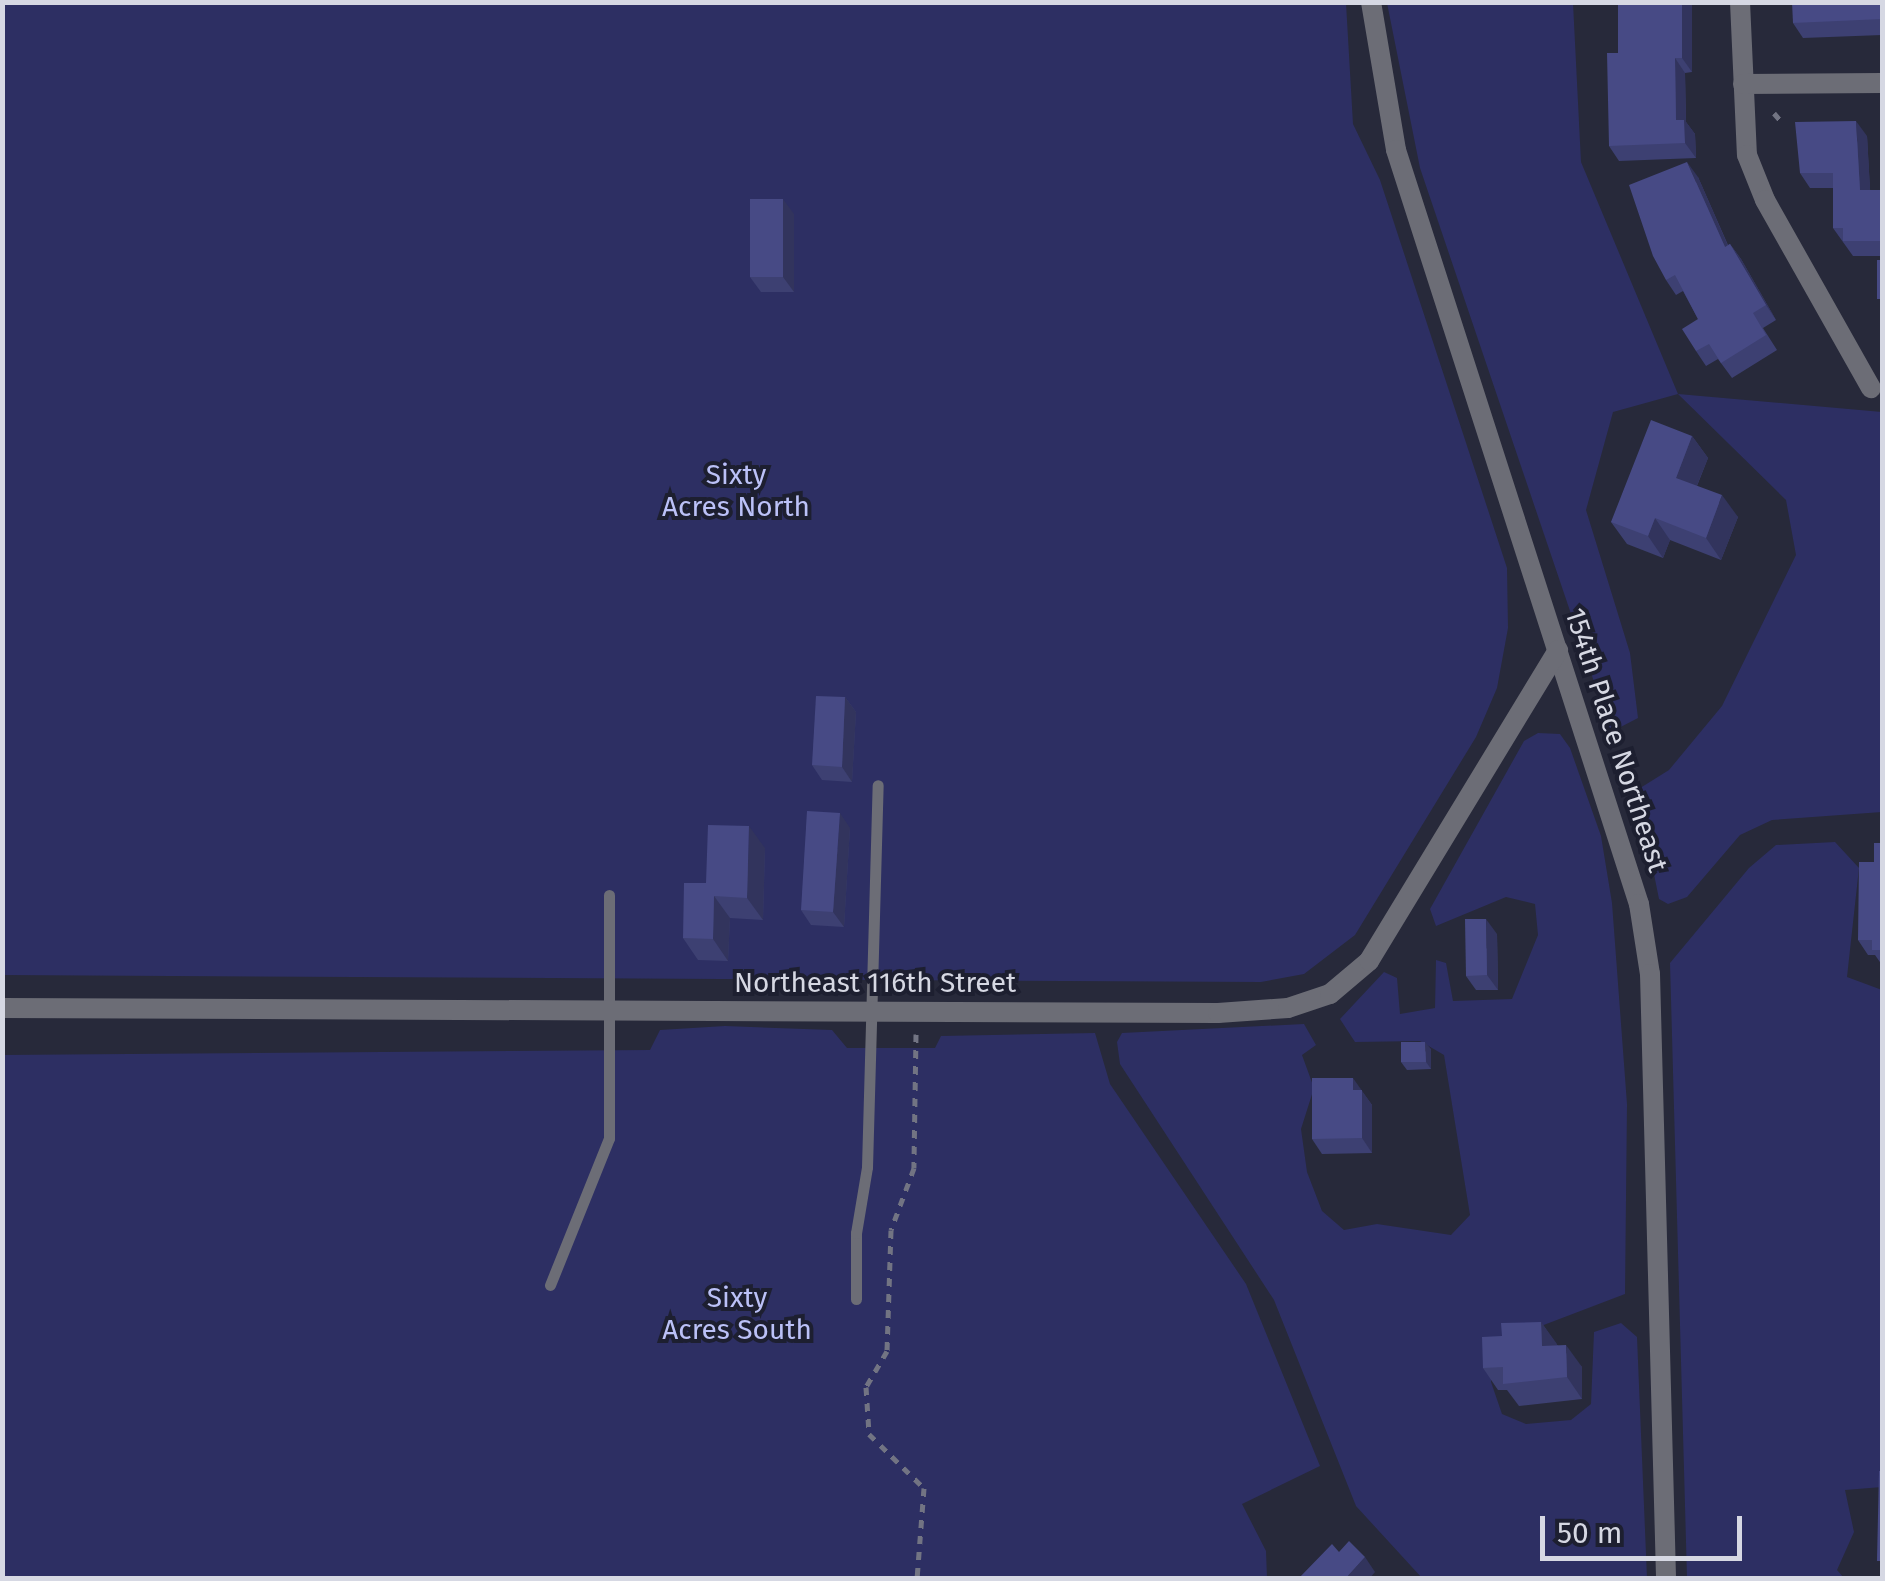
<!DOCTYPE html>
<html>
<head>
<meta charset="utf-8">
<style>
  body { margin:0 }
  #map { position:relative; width:1885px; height:1581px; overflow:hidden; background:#27293a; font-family:"Fira Sans",sans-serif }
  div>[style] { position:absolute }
  .green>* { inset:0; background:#2d2f63 }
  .path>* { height:5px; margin-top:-2.5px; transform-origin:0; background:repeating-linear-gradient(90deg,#727483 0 8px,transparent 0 16px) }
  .service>* { height:11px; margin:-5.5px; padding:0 5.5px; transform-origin:5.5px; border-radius:5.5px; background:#6c6d76 }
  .minor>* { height:20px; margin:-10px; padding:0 10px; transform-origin:10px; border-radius:10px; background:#6c6d76 }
  .wall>* { inset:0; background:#3d4072 }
  .shaded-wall>* { inset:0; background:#32345d }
  .building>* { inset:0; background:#474a85 }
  span { translate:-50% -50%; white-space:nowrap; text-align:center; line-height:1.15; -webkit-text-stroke:8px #1d1f30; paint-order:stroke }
  .park-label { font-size:28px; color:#bbc1f7 }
  .street-label { font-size:28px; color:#d6d8e3 }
  .frame { position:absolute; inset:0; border:5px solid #d6d8e3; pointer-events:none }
  .scale { position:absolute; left:1540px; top:1516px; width:202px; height:45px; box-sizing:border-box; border:5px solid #d6d8e3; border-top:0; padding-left:12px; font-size:30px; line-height:35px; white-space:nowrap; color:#d6d8e3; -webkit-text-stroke:8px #1d1f30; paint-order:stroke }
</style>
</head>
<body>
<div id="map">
  <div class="green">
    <div style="clip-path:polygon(2px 3px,1346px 3px,1353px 124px,1380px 180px,1507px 568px,1508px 628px,1497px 688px,1476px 737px,1355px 935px,1304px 974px,1261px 982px,3px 975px)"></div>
    <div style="clip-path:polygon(1387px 3px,1573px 3px,1581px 162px,1678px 394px,1882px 412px,1882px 812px,1772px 820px,1740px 835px,1687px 897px,1668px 904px,1659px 899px,1637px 790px,1669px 770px,1722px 706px,1796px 555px,1786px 500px,1678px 394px,1613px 412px,1586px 510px,1630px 653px,1638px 718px,1611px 732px,1420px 168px)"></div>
    <div style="clip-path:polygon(1538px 733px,1560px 734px,1570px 748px,1601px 836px,1612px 903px,1627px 1104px,1625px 1294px,1494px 1344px,1491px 1382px,1502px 1414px,1526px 1424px,1571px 1420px,1591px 1404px,1594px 1332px,1621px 1323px,1637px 1337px,1647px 1578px,1422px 1578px,1356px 1506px,1274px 1300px,1120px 1064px,1117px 1042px,1122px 1033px,1304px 1024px,1316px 1045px,1302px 1055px,1314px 1088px,1301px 1129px,1307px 1172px,1322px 1211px,1344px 1230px,1377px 1224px,1451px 1235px,1470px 1215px,1444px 1055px,1420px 1041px,1355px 1042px,1340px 1019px,1384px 972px,1397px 978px,1400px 1014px,1435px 1008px,1436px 960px,1446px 963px,1453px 1001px,1512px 999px,1538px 935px,1535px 904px,1506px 897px,1436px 926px,1430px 909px,1524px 741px)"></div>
    <div style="clip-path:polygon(1835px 842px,1859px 868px,1847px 977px,1882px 990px,1882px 1487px,1845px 1490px,1854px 1532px,1837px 1570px,1844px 1578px,1687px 1578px,1670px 963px,1749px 868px,1776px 845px)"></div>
    <div style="clip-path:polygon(725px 1026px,832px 1030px,847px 1048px,935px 1048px,941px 1036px,1095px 1033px,1110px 1084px,1246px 1284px,1320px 1466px,1242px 1504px,1266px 1551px,1267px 1578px,3px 1578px,2px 1055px,650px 1050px,660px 1030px)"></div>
  </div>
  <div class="path">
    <div style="left:1774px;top:113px;width:11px;rotate:49deg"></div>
    <div style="left:916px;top:1034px;width:134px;rotate:90.9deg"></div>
    <div style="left:914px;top:1168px;width:66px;rotate:110.4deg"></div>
    <div style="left:891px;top:1230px;width:121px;rotate:91.9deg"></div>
    <div style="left:887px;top:1351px;width:42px;rotate:120.3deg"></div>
    <div style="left:866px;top:1387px;width:47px;rotate:86.3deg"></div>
    <div style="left:869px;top:1434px;width:77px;rotate:44.5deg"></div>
    <div style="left:924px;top:1488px;width:90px;rotate:94.4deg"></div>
  </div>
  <div class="service">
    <div style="left:550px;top:1285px;width:158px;rotate:-68.1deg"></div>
    <div style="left:609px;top:1138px;width:243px;rotate:-90deg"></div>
    <div style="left:856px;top:1299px;width:66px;rotate:-90deg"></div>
    <div style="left:856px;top:1233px;width:67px;rotate:-80.5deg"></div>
    <div style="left:867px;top:1167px;width:382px;rotate:-88.4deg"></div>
  </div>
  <div class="minor">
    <div style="left:1371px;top:2px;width:150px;rotate:80.4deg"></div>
    <div style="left:1396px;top:150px;width:792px;rotate:72.14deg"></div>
    <div style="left:1639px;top:904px;width:71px;rotate:81.1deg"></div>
    <div style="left:1650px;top:974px;width:604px;rotate:88.48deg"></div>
    <div style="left:1740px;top:2px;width:153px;rotate:87.4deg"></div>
    <div style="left:1747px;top:155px;width:48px;rotate:68.2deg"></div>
    <div style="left:1765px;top:200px;width:216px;rotate:60.6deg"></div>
    <div style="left:1743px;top:84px;width:139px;rotate:-0.4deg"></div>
    <div style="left:2px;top:1008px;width:1216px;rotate:0.24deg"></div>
    <div style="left:1218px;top:1013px;width:70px;rotate:-4.1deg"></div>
    <div style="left:1288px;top:1008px;width:44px;rotate:-18.4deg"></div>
    <div style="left:1330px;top:994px;width:51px;rotate:-40.2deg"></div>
    <div style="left:1369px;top:961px;width:364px;rotate:-58.7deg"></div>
  </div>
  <div class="wall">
    <div style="clip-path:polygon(1618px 2px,1692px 2px,1692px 72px,1685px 73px,1686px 122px,1695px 134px,1696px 158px,1619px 161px,1609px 146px,1618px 53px)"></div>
    <div style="clip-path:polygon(1882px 2px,1882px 35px,1803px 38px,1793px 23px)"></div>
    <div style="clip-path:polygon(1867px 136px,1870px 190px,1882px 190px,1882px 256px,1853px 256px,1833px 228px,1833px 188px,1810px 188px,1800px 173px)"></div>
    <div style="clip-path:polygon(1698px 177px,1728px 245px,1730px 244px,1741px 259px,1776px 320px,1763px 328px,1777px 350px,1732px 378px,1718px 359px,1706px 366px,1696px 351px,1698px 319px,1683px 291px,1676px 295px,1666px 280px)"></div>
    <div style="clip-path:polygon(794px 214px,794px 292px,761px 292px,750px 277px)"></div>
    <div style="clip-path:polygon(1692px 436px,1708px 458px,1697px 486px,1738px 517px,1721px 560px,1670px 540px,1663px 558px,1627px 544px,1611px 522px)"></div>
    <div style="clip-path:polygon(845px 697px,856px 712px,852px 782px,822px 780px,812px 765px)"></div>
    <div style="clip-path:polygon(850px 828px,844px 927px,811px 925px,801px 910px)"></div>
    <div style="clip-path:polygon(1882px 843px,1882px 965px,1875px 955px,1868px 955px,1858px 940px,1874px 862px)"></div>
    <div style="clip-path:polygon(765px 848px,763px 920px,730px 918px,728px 961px,698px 960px,683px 938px,706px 883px)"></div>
    <div style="clip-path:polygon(1497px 934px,1498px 990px,1476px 990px,1466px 976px)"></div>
    <div style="clip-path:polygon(1431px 1049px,1431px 1069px,1407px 1070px,1401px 1062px)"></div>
    <div style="clip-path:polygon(1361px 1090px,1372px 1105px,1372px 1153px,1322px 1154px,1312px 1139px)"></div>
    <div style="clip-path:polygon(1541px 1322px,1557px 1345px,1582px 1367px,1582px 1399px,1519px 1406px,1507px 1390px,1498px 1390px,1483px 1368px,1502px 1336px)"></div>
  </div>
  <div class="shaded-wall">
    <div style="clip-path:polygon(1682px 2px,1692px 2px,1692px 72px,1682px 58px)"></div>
    <div style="clip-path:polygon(1675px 58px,1685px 73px,1686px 122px,1695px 134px,1696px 158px,1685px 143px,1676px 120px)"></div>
    <div style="clip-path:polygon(1856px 121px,1867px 136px,1871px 205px,1860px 190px)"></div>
    <div style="clip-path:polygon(1687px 162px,1698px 177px,1735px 262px,1725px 247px)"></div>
    <div style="clip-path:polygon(783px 199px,794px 214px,794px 292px,783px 277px)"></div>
    <div style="clip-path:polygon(1730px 244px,1741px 259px,1776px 320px,1766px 305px)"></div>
    <div style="clip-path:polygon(1692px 436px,1708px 458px,1691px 500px,1676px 478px)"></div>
    <div style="clip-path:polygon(1722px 495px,1738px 517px,1721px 560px,1706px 538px)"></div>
    <div style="clip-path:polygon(1655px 518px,1670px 540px,1663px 558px,1648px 536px)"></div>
    <div style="clip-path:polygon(845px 697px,856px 712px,852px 782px,842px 767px)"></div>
    <div style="clip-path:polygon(840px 813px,850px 828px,844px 927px,833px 912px)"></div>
    <div style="clip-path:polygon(749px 826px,765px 848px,763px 920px,747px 898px)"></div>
    <div style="clip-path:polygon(714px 896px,730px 918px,728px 961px,713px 939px)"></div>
    <div style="clip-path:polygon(1486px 919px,1497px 934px,1498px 990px,1487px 975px)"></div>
    <div style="clip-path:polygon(1425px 1042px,1431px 1049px,1431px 1069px,1426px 1062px)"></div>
    <div style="clip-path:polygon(1353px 1078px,1372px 1105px,1372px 1153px,1362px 1138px,1353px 1090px)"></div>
    <div style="clip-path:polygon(1541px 1322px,1557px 1344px,1557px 1368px,1542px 1346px)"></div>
    <div style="clip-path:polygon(1566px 1345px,1582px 1367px,1582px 1399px,1567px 1377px)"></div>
    <div style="clip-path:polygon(1365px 1557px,1375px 1572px,1370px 1578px,1346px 1578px)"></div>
  </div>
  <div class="building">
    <div style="clip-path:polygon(1618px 2px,1682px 2px,1682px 58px,1675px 58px,1676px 120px,1684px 120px,1685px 143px,1609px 146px,1607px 53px,1618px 53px)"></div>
    <div style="clip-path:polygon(1792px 2px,1882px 2px,1882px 19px,1793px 23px)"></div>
    <div style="clip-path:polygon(1856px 121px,1860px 190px,1882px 190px,1882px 241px,1843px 241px,1843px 228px,1833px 228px,1833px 173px,1800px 173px,1795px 122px)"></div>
    <div style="clip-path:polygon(1687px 162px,1725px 247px,1730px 244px,1766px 305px,1753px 313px,1766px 335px,1721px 363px,1709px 344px,1696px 351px,1682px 329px,1698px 319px,1675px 275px,1666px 280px,1653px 256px,1629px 185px)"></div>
    <div style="clip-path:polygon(750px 199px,783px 199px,783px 277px,750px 277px)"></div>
    <div style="clip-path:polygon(1877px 260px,1882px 260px,1882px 299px,1877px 299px)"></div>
    <div style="clip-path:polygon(1651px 420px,1692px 436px,1676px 478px,1722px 495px,1706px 538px,1655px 518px,1648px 536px,1611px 522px)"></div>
    <div style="clip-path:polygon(816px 696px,845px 697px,842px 767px,812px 765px)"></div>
    <div style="clip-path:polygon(807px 811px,840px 813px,833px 912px,801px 910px)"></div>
    <div style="clip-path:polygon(708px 825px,749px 826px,747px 898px,714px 896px,713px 939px,683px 938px,684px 883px,706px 883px)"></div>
    <div style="clip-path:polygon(1874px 843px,1882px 843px,1882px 950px,1872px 950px,1872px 940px,1858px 940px,1859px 862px,1874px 862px)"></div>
    <div style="clip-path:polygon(1465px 919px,1486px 919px,1487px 975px,1466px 976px)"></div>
    <div style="clip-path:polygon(1401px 1042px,1425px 1042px,1426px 1062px,1401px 1062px)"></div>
    <div style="clip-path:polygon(1312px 1078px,1353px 1078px,1353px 1090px,1362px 1090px,1362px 1138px,1312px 1139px)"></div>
    <div style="clip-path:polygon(1541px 1322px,1542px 1346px,1566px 1345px,1567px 1377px,1503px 1384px,1503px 1367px,1483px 1368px,1482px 1337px,1502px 1336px,1501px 1323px)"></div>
    <div style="clip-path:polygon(1879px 1471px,1882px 1471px,1882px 1561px,1877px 1561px)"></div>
    <div style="clip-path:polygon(1349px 1541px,1365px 1557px,1346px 1578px,1299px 1578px,1332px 1544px,1339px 1552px)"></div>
  </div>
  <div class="park-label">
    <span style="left:736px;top:491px">Sixty<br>Acres North</span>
    <span style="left:737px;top:1314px">Sixty<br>Acres South</span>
  </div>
  <div class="street-label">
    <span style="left:1616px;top:740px;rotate:72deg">154th Place Northeast</span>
    <span style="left:875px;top:983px">Northeast 116th Street</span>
  </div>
  <div class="frame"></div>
  <div class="scale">50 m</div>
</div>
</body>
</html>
